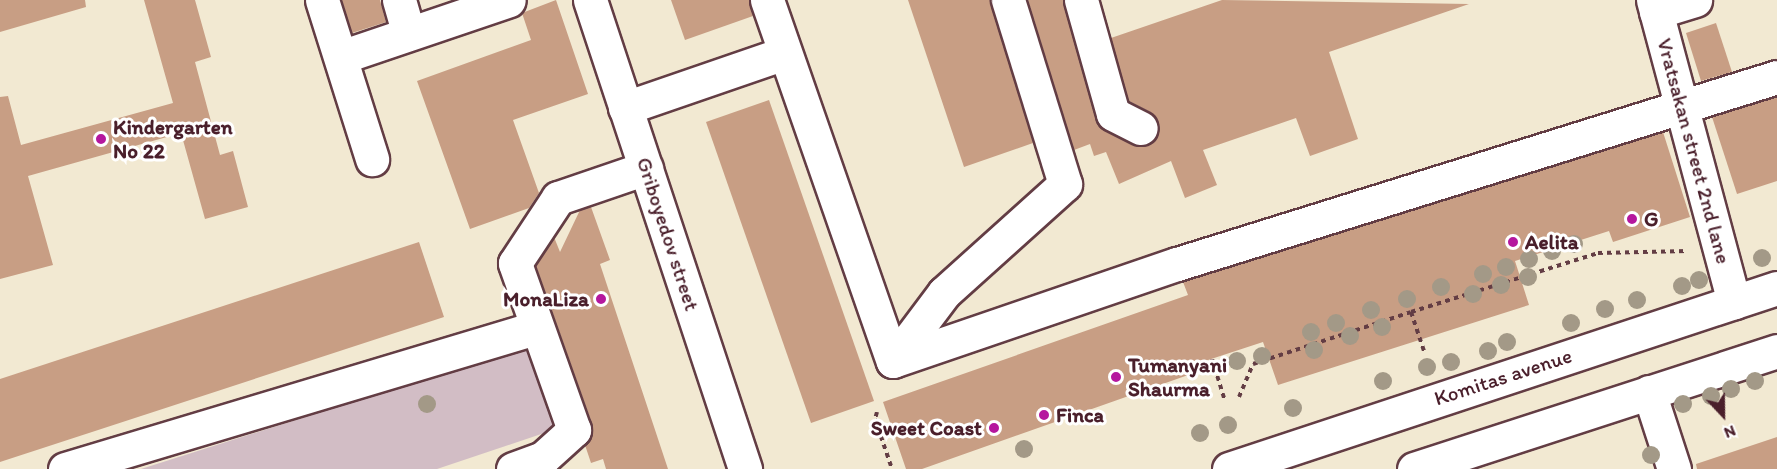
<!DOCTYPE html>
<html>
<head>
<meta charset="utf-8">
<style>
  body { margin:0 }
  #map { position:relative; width:1777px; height:469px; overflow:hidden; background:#f2e9d2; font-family:Itim,sans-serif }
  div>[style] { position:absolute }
  .industrial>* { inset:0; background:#d2bdc5 }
  .building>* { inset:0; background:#c89e84 }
  .path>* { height:4px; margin-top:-2px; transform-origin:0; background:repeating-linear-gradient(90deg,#633d44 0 4.5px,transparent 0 9px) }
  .roads { filter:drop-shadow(2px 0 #633d44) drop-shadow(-2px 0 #633d44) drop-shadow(0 2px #633d44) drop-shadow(0 -2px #633d44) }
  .minor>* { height:33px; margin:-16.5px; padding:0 16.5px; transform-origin:16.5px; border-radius:16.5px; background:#fff }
  .major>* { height:33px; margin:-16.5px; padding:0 16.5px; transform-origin:16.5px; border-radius:16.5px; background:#fff }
  .trees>* { width:18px; height:18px; margin:-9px; border-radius:50%; background:#a39987 }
  .dots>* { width:16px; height:16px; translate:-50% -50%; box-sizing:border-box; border:3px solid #fff; border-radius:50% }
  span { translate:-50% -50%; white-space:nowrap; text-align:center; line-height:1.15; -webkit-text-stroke:6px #fff; paint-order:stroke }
  .poi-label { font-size:21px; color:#4a1f2b; font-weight:700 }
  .left { translate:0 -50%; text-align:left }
  .right { translate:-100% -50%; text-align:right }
  .street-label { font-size:21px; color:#4a1f2b }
  .north { position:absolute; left:1693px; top:385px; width:60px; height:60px; -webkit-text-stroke:4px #fff; paint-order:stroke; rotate:158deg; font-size:16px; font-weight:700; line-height:24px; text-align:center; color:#4a1f2b }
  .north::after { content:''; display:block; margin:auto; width:21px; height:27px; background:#4a1f2b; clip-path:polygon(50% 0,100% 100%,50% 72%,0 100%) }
</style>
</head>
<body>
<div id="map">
  <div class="industrial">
    <div style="clip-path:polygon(533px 345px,559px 428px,437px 469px,141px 469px)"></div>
  </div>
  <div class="building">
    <div style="clip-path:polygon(0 0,85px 0,86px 7px,0 32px)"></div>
    <div style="clip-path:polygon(144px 0,195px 0,211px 57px,195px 62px,220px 155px,233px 151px,248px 207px,205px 219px,181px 133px,28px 176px,53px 265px,0 279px,0 97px,8px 96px,21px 145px,173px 103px)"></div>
    <div style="clip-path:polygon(342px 0,380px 0,386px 22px,352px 33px)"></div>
    <div style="clip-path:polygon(556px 0,588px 94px,513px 120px,539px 193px,529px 208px,470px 229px,417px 81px,531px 40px,522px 13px)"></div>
    <div style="clip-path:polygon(671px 0,749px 0,753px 16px,685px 40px)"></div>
    <div style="clip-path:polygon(908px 0,990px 0,1033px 143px,964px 167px)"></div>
    <div style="clip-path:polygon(1028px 0,1063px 0,1098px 126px,1142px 147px,1157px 137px,1160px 126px,1150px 112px,1129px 101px,1111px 38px,1222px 0,1469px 4px,1329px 52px,1358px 139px,1310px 156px,1296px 118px,1203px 150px,1217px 185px,1185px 198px,1171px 161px,1119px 184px,1106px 152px,1094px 156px,1090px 144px,1074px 150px)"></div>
    <div style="clip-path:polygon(1716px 23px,1732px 72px,1701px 81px,1686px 33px)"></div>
    <div style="clip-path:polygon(1777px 97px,1777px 181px,1737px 194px,1712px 117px)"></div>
    <div style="clip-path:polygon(769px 100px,874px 401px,811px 423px,706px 122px)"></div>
    <div style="clip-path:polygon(1663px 132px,1690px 217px,1613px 242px,1609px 231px,1515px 261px,1529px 305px,1278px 385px,1263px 342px,1205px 361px,1208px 368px,922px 469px,906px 469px,883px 402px,1188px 295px,1183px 282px)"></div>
    <div style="clip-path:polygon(591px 207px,610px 260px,600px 264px,668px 469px,606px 469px,603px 459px,591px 463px,585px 445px,592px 424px,536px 266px,554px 237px,560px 252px,580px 210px)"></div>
    <div style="clip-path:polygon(419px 242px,444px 317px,0 462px,0 379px)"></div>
    <div style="clip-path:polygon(1777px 437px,1777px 469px,1697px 469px,1696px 464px)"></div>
  </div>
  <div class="path">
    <div style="left:1411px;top:312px;width:41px;rotate:71.6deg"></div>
    <div style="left:1212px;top:359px;width:44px;rotate:72.8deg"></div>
    <div style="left:1239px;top:397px;width:36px;rotate:-67deg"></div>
    <div style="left:1253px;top:364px;width:166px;rotate:-18.2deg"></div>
    <div style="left:1411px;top:312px;width:196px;rotate:-17.5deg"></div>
    <div style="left:1598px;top:253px;width:90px;rotate:-1.3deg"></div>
    <div style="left:877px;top:412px;width:7px;rotate:106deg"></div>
    <div style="left:875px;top:419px;width:53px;rotate:71.2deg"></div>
  </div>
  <div class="roads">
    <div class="minor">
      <div style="left:322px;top:0;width:167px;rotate:72.5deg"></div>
      <div style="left:399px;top:0;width:35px;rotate:74deg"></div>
      <div style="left:590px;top:0;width:494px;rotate:71.7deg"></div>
      <div style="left:767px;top:0;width:382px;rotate:70.8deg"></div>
      <div style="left:1081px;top:0;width:118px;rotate:74.3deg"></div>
      <div style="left:1113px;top:114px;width:31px;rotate:27deg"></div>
      <div style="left:1653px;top:0;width:313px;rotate:75deg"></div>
      <div style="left:1656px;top:12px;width:41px;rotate:-17.1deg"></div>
      <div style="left:341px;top:57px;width:177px;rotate:-18.7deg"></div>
      <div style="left:625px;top:108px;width:169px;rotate:-19deg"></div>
      <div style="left:893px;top:361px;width:300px;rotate:-18.9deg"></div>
      <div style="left:1177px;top:264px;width:628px;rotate:-17.31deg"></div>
      <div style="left:893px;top:361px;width:85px;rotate:-53.1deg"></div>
      <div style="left:944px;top:293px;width:163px;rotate:-42deg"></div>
      <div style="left:1065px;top:184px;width:193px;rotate:-107.2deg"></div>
      <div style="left:1649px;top:392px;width:81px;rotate:72deg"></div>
      <div style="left:65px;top:469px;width:492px;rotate:-16.7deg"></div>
      <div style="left:513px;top:469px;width:32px;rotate:-20deg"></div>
      <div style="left:543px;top:458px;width:42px;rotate:-42.1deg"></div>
      <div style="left:574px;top:430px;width:177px;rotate:-109.5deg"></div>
      <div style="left:515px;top:263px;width:78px;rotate:-56.5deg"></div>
      <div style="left:558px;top:198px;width:93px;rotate:-18.8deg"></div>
    </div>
    <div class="major">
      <div style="left:1229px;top:469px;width:577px;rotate:-18.28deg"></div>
      <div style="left:1414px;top:469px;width:382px;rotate:-18deg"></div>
    </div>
  </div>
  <div class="trees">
    <div style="left:1574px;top:244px"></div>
    <div style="left:1552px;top:251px"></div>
    <div style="left:1762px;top:258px"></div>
    <div style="left:1529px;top:259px"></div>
    <div style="left:1506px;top:267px"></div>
    <div style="left:1483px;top:274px"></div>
    <div style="left:1528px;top:277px"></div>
    <div style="left:1699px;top:280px"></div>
    <div style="left:1501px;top:285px"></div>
    <div style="left:1682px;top:286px"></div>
    <div style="left:1441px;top:287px"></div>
    <div style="left:1473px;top:294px"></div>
    <div style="left:1407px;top:299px"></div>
    <div style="left:1637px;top:300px"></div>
    <div style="left:1605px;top:309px"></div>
    <div style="left:1371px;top:310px"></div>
    <div style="left:1336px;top:323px"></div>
    <div style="left:1571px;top:323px"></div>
    <div style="left:1382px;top:327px"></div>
    <div style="left:1311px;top:332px"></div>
    <div style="left:1350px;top:336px"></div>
    <div style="left:1507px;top:342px"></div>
    <div style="left:1314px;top:350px"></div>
    <div style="left:1488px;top:351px"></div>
    <div style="left:1262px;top:356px"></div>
    <div style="left:1237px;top:361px"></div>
    <div style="left:1451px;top:362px"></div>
    <div style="left:1427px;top:367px"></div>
    <div style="left:1383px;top:381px"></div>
    <div style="left:1755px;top:381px"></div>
    <div style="left:1731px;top:389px"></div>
    <div style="left:1711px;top:396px"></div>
    <div style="left:427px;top:404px"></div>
    <div style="left:1683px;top:404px"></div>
    <div style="left:1293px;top:408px"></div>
    <div style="left:1228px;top:425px"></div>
    <div style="left:1200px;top:433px"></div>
    <div style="left:1024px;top:449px"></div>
    <div style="left:1651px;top:455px"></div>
  </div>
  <div class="dots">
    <div style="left:101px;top:139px;background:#b5179e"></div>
    <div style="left:1632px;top:219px;background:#b5179e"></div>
    <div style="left:1513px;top:242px;background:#b5179e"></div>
    <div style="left:601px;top:299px;background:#b5179e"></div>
    <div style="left:1116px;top:377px;background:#b5179e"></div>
    <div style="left:1044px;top:415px;background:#b5179e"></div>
    <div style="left:994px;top:428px;background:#b5179e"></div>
  </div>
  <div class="poi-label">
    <span class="left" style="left:113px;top:139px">Kindergarten<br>No 22</span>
    <span class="left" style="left:1644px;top:219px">G</span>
    <span class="left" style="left:1525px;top:242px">Aelita</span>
    <span class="right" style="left:589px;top:299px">MonaLiza</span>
    <span class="left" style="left:1128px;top:377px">Tumanyani<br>Shaurma</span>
    <span class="left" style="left:1056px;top:415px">Finca</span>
    <span class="right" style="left:982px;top:428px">Sweet Coast</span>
  </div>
  <div class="street-label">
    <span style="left:1694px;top:151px;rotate:75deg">Vratsakan street 2nd lane</span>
    <span style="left:668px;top:234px;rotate:72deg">Griboyedov street</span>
    <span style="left:1503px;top:377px;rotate:-18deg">Komitas avenue</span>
  </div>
  <div class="north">N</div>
</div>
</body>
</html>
